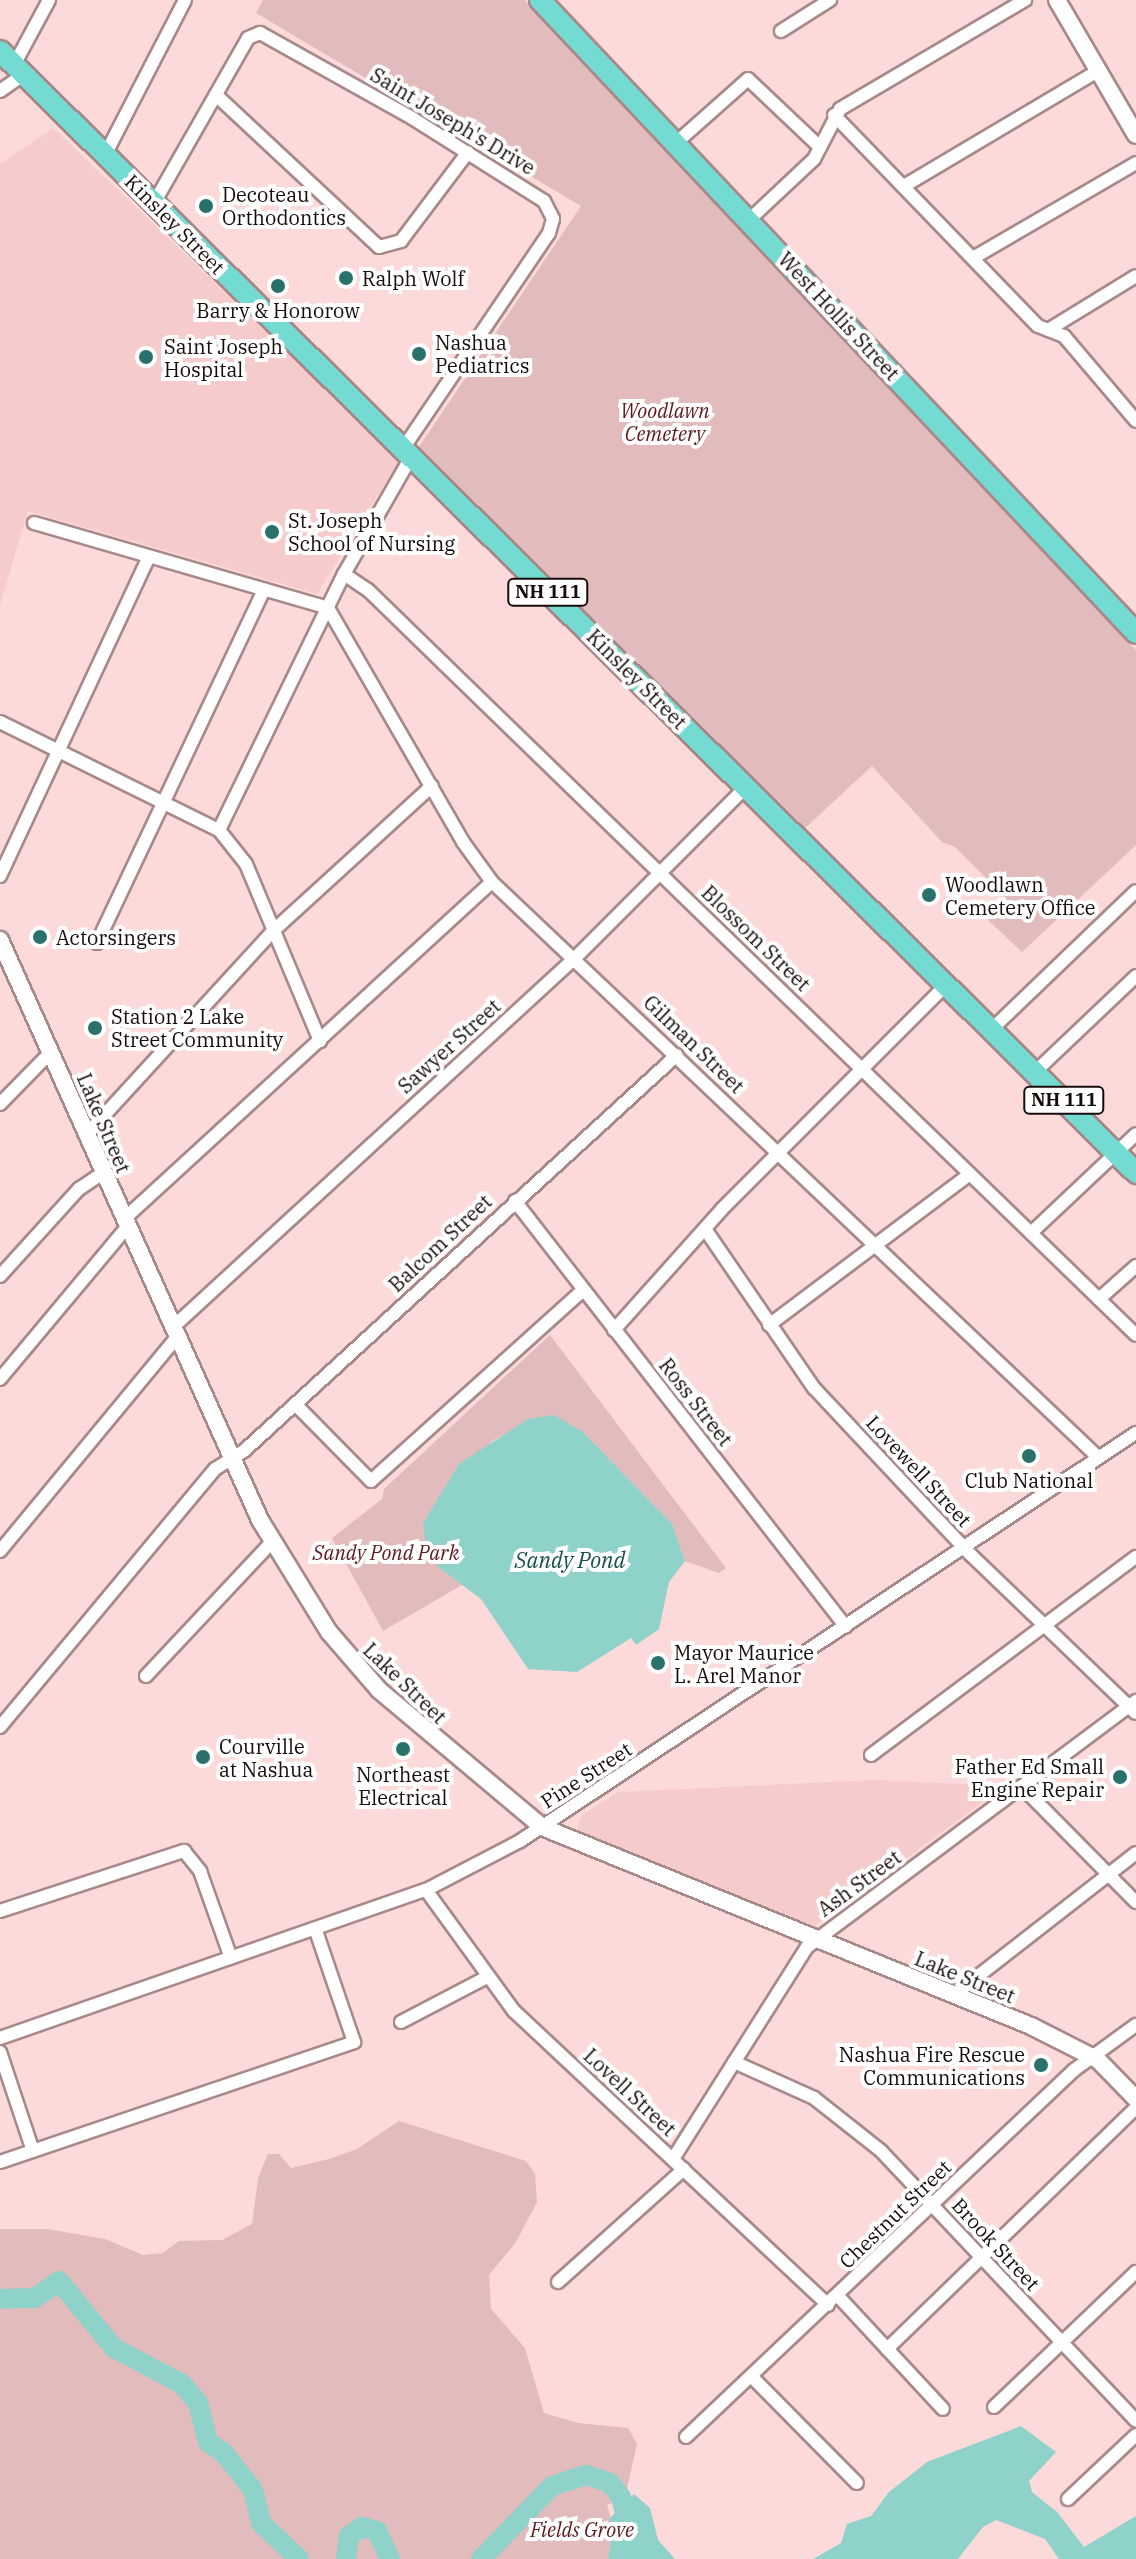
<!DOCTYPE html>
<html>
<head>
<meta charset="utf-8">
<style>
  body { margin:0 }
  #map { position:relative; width:1136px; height:2559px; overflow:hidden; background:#fcdada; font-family:"IBM Plex Serif",serif }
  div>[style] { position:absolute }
  .built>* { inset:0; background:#f6cbcc }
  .green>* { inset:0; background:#e2bbbc }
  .water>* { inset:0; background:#8fd2c9 }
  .river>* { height:20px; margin:-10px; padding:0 10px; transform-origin:10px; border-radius:10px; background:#8fd2c9 }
  .roads { filter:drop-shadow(2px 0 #a88989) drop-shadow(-2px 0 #a88989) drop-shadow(0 2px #a88989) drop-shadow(0 -2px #a88989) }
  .minor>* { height:12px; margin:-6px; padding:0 6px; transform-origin:6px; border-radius:6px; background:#fff }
  .tertiary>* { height:16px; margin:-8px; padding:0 8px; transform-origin:8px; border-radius:8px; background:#fff }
  .primary>* { height:20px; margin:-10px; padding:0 10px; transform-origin:10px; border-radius:10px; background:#74dbd3 }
  .dots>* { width:22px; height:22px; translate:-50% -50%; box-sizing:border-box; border:4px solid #fff; border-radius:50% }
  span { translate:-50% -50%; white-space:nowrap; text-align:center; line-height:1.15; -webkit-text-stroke:8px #fff; paint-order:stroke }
  .shield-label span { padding:2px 6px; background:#fff; border:2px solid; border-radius:6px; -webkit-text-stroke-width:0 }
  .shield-label { font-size:18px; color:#170c0c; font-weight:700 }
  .street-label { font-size:20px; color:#170c0c }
  .poi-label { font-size:20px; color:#170c0c }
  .left { translate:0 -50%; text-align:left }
  .right { translate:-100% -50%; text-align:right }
  .park-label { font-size:20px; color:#5d1822; font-style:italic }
  .water-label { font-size:22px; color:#18514c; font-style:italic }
</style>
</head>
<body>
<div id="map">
  <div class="built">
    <div style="clip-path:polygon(53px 128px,400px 459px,317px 594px,28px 511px,0 605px,0 164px)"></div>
    <div style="clip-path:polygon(875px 1780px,1004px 1786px,815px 1926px,586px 1837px,577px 1828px,582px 1815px,618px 1792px)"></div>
  </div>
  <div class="green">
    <div style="clip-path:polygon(263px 0,525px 0,1136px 650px,1136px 845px,1022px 952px,985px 917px,1005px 897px,955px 847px,942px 842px,872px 766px,805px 828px,419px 447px,581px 206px,256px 13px)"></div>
    <div style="clip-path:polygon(550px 1335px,726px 1568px,719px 1573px,685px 1561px,672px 1524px,583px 1432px,507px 1433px,492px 1441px,423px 1523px,438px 1567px,462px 1585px,383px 1631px,332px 1538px,382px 1499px,384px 1489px)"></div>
    <div style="clip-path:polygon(399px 2121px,526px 2161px,535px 2174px,537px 2202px,516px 2242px,489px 2275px,491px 2309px,525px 2348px,544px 2413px,578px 2423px,628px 2428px,637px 2444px,625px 2497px,607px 2505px,613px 2526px,608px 2559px,0 2559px,0 2229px,47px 2229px,105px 2239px,143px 2255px,163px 2253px,179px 2241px,222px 2240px,252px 2224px,258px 2178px,268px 2154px,279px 2154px,291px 2168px,329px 2159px,357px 2149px)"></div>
  </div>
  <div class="water">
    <div style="clip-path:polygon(554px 1415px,583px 1432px,672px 1524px,685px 1561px,669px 1582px,659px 1629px,636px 1645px,631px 1638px,577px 1672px,528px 1669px,481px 1599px,438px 1567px,426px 1545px,423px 1523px,459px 1464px,528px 1419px)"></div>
    <div style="clip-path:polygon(1021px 2426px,1056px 2452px,1029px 2481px,1032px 2492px,1058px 2513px,1084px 2547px,1136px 2516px,1136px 2559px,1059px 2559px,1045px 2539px,996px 2520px,983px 2527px,958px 2559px,813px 2559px,841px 2543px,847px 2524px,871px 2516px,889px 2492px,927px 2462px)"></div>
    <div style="clip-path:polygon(634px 2494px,650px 2508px,658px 2540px,675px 2559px,608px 2559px,613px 2526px,609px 2519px)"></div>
  </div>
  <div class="river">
    <div style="left:0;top:2299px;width:35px;rotate:-2deg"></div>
    <div style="left:35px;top:2298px;width:29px;rotate:-35deg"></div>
    <div style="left:59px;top:2281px;width:87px;rotate:50.6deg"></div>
    <div style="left:114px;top:2348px;width:77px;rotate:27.9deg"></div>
    <div style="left:182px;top:2384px;width:25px;rotate:50deg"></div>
    <div style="left:198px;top:2403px;width:40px;rotate:75.6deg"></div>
    <div style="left:208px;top:2442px;width:19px;rotate:35deg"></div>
    <div style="left:224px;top:2453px;width:47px;rotate:51.9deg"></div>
    <div style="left:253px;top:2490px;width:34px;rotate:76deg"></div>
    <div style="left:261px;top:2523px;width:52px;rotate:43.5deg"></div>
    <div style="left:346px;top:2559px;width:23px;rotate:-83deg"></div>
    <div style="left:349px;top:2536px;width:16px;rotate:-35deg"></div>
    <div style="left:362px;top:2527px;width:16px;rotate:15deg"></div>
    <div style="left:377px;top:2531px;width:31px;rotate:65deg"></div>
    <div style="left:481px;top:2559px;width:102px;rotate:-45.8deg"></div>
    <div style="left:552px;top:2486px;width:36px;rotate:-18deg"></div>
    <div style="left:586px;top:2475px;width:25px;rotate:18deg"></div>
    <div style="left:610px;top:2483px;width:18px;rotate:52deg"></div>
    <div style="left:621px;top:2497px;width:64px;rotate:76.4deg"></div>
  </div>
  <div class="roads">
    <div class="minor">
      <div style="left:781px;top:31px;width:58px;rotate:-32.3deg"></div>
      <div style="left:14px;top:65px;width:74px;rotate:-61.7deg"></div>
      <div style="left:0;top:91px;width:29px;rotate:-35deg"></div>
      <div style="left:216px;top:95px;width:223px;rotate:43deg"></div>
      <div style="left:379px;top:247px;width:23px;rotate:-15deg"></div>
      <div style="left:401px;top:241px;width:111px;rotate:-53deg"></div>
      <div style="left:834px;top:115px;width:293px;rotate:46deg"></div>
      <div style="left:1038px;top:326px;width:28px;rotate:21deg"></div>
      <div style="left:1064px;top:336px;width:111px;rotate:49.7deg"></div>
      <div style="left:676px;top:143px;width:96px;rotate:-41.6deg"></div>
      <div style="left:748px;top:79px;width:99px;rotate:43.4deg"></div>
      <div style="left:105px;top:155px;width:174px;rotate:-62.7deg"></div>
      <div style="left:904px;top:186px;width:226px;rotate:-30.7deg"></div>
      <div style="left:154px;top:203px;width:190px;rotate:-60.3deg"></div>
      <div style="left:248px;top:38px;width:13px;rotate:-23deg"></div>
      <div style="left:260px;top:33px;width:174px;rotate:29.2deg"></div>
      <div style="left:412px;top:118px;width:156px;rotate:32.2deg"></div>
      <div style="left:544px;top:201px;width:20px;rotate:63deg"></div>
      <div style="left:553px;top:219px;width:15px;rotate:106deg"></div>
      <div style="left:549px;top:233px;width:261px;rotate:124.1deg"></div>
      <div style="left:749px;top:220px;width:89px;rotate:-43.2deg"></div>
      <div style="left:814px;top:159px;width:56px;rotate:-62.5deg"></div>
      <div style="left:840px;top:109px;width:215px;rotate:-30.5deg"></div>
      <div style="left:973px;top:258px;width:189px;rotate:-30.2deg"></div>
      <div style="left:1048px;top:330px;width:103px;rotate:-31.5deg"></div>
      <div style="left:34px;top:523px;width:306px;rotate:16.1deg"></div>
      <div style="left:328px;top:608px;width:270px;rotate:60deg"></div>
      <div style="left:463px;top:842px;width:49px;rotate:54.1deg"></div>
      <div style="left:492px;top:882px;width:835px;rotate:43.5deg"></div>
      <div style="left:344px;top:574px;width:29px;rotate:34deg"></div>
      <div style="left:368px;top:590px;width:105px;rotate:44.2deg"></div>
      <div style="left:443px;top:663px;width:965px;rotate:44.12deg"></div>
      <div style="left:0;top:722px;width:244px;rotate:26.3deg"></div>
      <div style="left:219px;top:830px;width:43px;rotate:51.5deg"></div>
      <div style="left:246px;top:864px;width:192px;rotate:67.3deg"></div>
      <div style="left:219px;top:830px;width:285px;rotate:-64deg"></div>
      <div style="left:344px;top:574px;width:135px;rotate:-60.2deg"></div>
      <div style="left:0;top:876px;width:352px;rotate:-65deg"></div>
      <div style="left:97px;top:943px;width:391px;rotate:-64.7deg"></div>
      <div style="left:992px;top:1029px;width:199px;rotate:-43.8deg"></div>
      <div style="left:1036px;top:1071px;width:138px;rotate:-43.5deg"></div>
      <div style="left:0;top:1104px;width:73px;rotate:-45.6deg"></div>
      <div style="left:87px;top:1134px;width:275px;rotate:-47.5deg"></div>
      <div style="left:273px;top:931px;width:215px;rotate:-42.4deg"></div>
      <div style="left:515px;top:1201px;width:539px;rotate:52.15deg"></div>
      <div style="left:124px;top:1219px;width:499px;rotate:-42.5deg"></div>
      <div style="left:705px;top:1229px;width:193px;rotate:55.6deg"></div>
      <div style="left:814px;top:1388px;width:229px;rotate:46.8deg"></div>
      <div style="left:971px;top:1555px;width:228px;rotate:43.8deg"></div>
      <div style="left:1031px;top:1233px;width:144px;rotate:-43.3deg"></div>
      <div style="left:0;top:1276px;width:118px;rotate:-47.8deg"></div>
      <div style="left:79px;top:1189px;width:29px;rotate:-34deg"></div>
      <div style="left:1099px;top:1299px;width:50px;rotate:-41.7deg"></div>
      <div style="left:769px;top:1325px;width:251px;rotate:-36.9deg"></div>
      <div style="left:172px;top:1328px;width:549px;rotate:-42.56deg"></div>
      <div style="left:576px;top:957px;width:240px;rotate:-45deg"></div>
      <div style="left:614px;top:1330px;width:162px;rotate:-48.2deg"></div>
      <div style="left:722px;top:1209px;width:318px;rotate:-45deg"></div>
      <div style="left:0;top:1379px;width:198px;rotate:-50.1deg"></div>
      <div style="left:295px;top:1404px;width:108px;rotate:45.4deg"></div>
      <div style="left:371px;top:1481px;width:284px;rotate:-42deg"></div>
      <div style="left:0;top:1551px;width:276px;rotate:-50.4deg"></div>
      <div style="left:146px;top:1676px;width:183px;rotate:-46.8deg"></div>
      <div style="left:0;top:1727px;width:336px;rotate:-50.2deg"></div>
      <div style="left:215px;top:1469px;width:36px;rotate:-32deg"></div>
      <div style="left:245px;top:1450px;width:585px;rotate:-42.44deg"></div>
      <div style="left:871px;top:1755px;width:331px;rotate:-36.8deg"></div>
      <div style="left:1022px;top:1787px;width:162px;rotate:45.3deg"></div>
      <div style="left:426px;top:1890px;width:150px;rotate:54deg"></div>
      <div style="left:514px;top:2011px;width:430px;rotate:43.1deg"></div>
      <div style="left:0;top:1911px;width:194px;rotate:-18.1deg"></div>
      <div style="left:184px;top:1851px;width:26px;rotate:51deg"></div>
      <div style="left:200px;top:1871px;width:92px;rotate:70.4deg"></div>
      <div style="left:955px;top:1994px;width:229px;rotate:-37.9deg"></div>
      <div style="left:401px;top:2022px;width:95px;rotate:-27.6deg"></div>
      <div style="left:0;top:2038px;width:451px;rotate:-19.2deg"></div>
      <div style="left:426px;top:1890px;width:106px;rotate:-27.5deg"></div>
      <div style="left:520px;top:1841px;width:739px;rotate:-33.52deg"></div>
      <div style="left:0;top:2052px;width:104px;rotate:71.6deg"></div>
      <div style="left:734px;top:2062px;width:88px;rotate:24.2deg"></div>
      <div style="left:814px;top:2098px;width:85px;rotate:38.3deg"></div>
      <div style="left:881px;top:2151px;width:371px;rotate:46.6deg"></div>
      <div style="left:673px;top:2159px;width:251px;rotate:-57.7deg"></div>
      <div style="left:807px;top:1947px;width:411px;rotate:-36.8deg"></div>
      <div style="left:0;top:2162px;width:374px;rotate:-18.7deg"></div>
      <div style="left:354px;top:2042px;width:120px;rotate:-108.9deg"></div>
      <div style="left:558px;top:2282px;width:169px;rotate:-41.9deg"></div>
      <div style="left:838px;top:2296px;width:154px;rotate:47.1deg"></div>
      <div style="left:887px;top:2349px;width:347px;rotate:-44.1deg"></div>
      <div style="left:752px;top:2377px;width:149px;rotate:45.3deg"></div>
      <div style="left:994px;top:2407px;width:196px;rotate:-43.6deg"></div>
      <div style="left:686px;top:2437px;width:534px;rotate:-43.41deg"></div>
      <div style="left:1074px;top:2070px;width:77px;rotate:-36deg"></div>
      <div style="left:1068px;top:2499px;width:93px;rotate:-43.3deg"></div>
    </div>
    <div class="tertiary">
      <div style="left:1057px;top:0;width:156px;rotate:59.7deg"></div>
      <div style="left:0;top:940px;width:636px;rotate:65.85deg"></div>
      <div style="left:260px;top:1520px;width:132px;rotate:58.4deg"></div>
      <div style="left:329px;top:1632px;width:77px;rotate:49.2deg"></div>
      <div style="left:379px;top:1690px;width:213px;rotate:40deg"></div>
      <div style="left:542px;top:1827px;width:528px;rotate:22.14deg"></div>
      <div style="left:1031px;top:2026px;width:75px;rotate:26.9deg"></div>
      <div style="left:1098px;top:2060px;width:54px;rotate:45.7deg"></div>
    </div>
    <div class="primary">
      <div style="left:540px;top:0;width:869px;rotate:46.72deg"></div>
      <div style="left:0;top:51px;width:1597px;rotate:44.64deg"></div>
    </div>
  </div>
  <div class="dots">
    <div style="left:206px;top:206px;background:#29716a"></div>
    <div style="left:346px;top:278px;background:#29716a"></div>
    <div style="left:278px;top:286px;background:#29716a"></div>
    <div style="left:419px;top:354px;background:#29716a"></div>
    <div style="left:146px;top:357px;background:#29716a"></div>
    <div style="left:272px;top:532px;background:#29716a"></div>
    <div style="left:929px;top:895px;background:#29716a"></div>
    <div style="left:40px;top:937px;background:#29716a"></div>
    <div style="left:95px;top:1028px;background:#29716a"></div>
    <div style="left:1029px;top:1456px;background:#29716a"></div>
    <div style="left:658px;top:1663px;background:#29716a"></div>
    <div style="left:403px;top:1749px;background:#29716a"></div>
    <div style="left:203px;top:1757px;background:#29716a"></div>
    <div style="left:1120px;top:1777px;background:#29716a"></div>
    <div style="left:1041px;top:2065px;background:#29716a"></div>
  </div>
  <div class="shield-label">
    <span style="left:548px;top:592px">NH 111</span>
    <span style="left:1064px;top:1100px">NH 111</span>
  </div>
  <div class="street-label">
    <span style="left:453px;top:121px;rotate:31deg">Saint Joseph's Drive</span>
    <span style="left:175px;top:224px;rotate:45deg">Kinsley Street</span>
    <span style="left:839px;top:316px;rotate:47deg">West Hollis Street</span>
    <span style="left:637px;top:679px;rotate:45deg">Kinsley Street</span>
    <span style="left:756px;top:938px;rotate:44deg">Blossom Street</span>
    <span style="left:694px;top:1044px;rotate:44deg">Gilman Street</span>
    <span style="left:449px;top:1046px;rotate:-42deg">Sawyer Street</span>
    <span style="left:104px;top:1123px;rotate:67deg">Lake Street</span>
    <span style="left:440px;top:1243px;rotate:-43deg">Balcom Street</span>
    <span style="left:696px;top:1402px;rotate:52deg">Ross Street</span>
    <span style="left:919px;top:1471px;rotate:47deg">Lovewell Street</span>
    <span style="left:405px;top:1683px;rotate:44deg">Lake Street</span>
    <span style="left:586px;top:1775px;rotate:-33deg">Pine Street</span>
    <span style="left:859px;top:1883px;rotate:-36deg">Ash Street</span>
    <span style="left:965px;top:1977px;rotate:22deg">Lake Street</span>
    <span style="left:630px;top:2092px;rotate:43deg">Lovell Street</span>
    <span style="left:895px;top:2214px;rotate:-44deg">Chestnut Street</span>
    <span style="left:996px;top:2244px;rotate:47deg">Brook Street</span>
  </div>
  <div class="poi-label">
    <span class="left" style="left:222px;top:206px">Decoteau<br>Orthodontics</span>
    <span class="left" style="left:362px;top:278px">Ralph Wolf</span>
    <span style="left:278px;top:310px">Barry &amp; Honorow</span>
    <span class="left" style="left:435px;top:354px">Nashua<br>Pediatrics</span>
    <span class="left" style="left:164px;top:358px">Saint Joseph<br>Hospital</span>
    <span class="left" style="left:288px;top:532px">St. Joseph<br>School of Nursing</span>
    <span class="left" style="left:945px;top:896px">Woodlawn<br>Cemetery Office</span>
    <span class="left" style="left:56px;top:937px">Actorsingers</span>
    <span class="left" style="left:111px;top:1028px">Station 2 Lake<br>Street Community</span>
    <span style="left:1029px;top:1480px">Club National</span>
    <span class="left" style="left:674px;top:1664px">Mayor Maurice<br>L. Arel Manor</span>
    <span class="left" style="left:219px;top:1758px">Courville<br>at Nashua</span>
    <span class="right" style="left:1104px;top:1778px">Father Ed Small<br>Engine Repair</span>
    <span style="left:403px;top:1786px">Northeast<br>Electrical</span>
    <span class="right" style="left:1025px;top:2066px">Nashua Fire Rescue<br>Communications</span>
  </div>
  <div class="park-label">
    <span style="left:665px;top:422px">Woodlawn<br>Cemetery</span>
    <span style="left:386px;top:1552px">Sandy Pond Park</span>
    <span style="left:582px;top:2529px">Fields Grove</span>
  </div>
  <div class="water-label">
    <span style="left:570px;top:1560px">Sandy Pond</span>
  </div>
</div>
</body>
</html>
